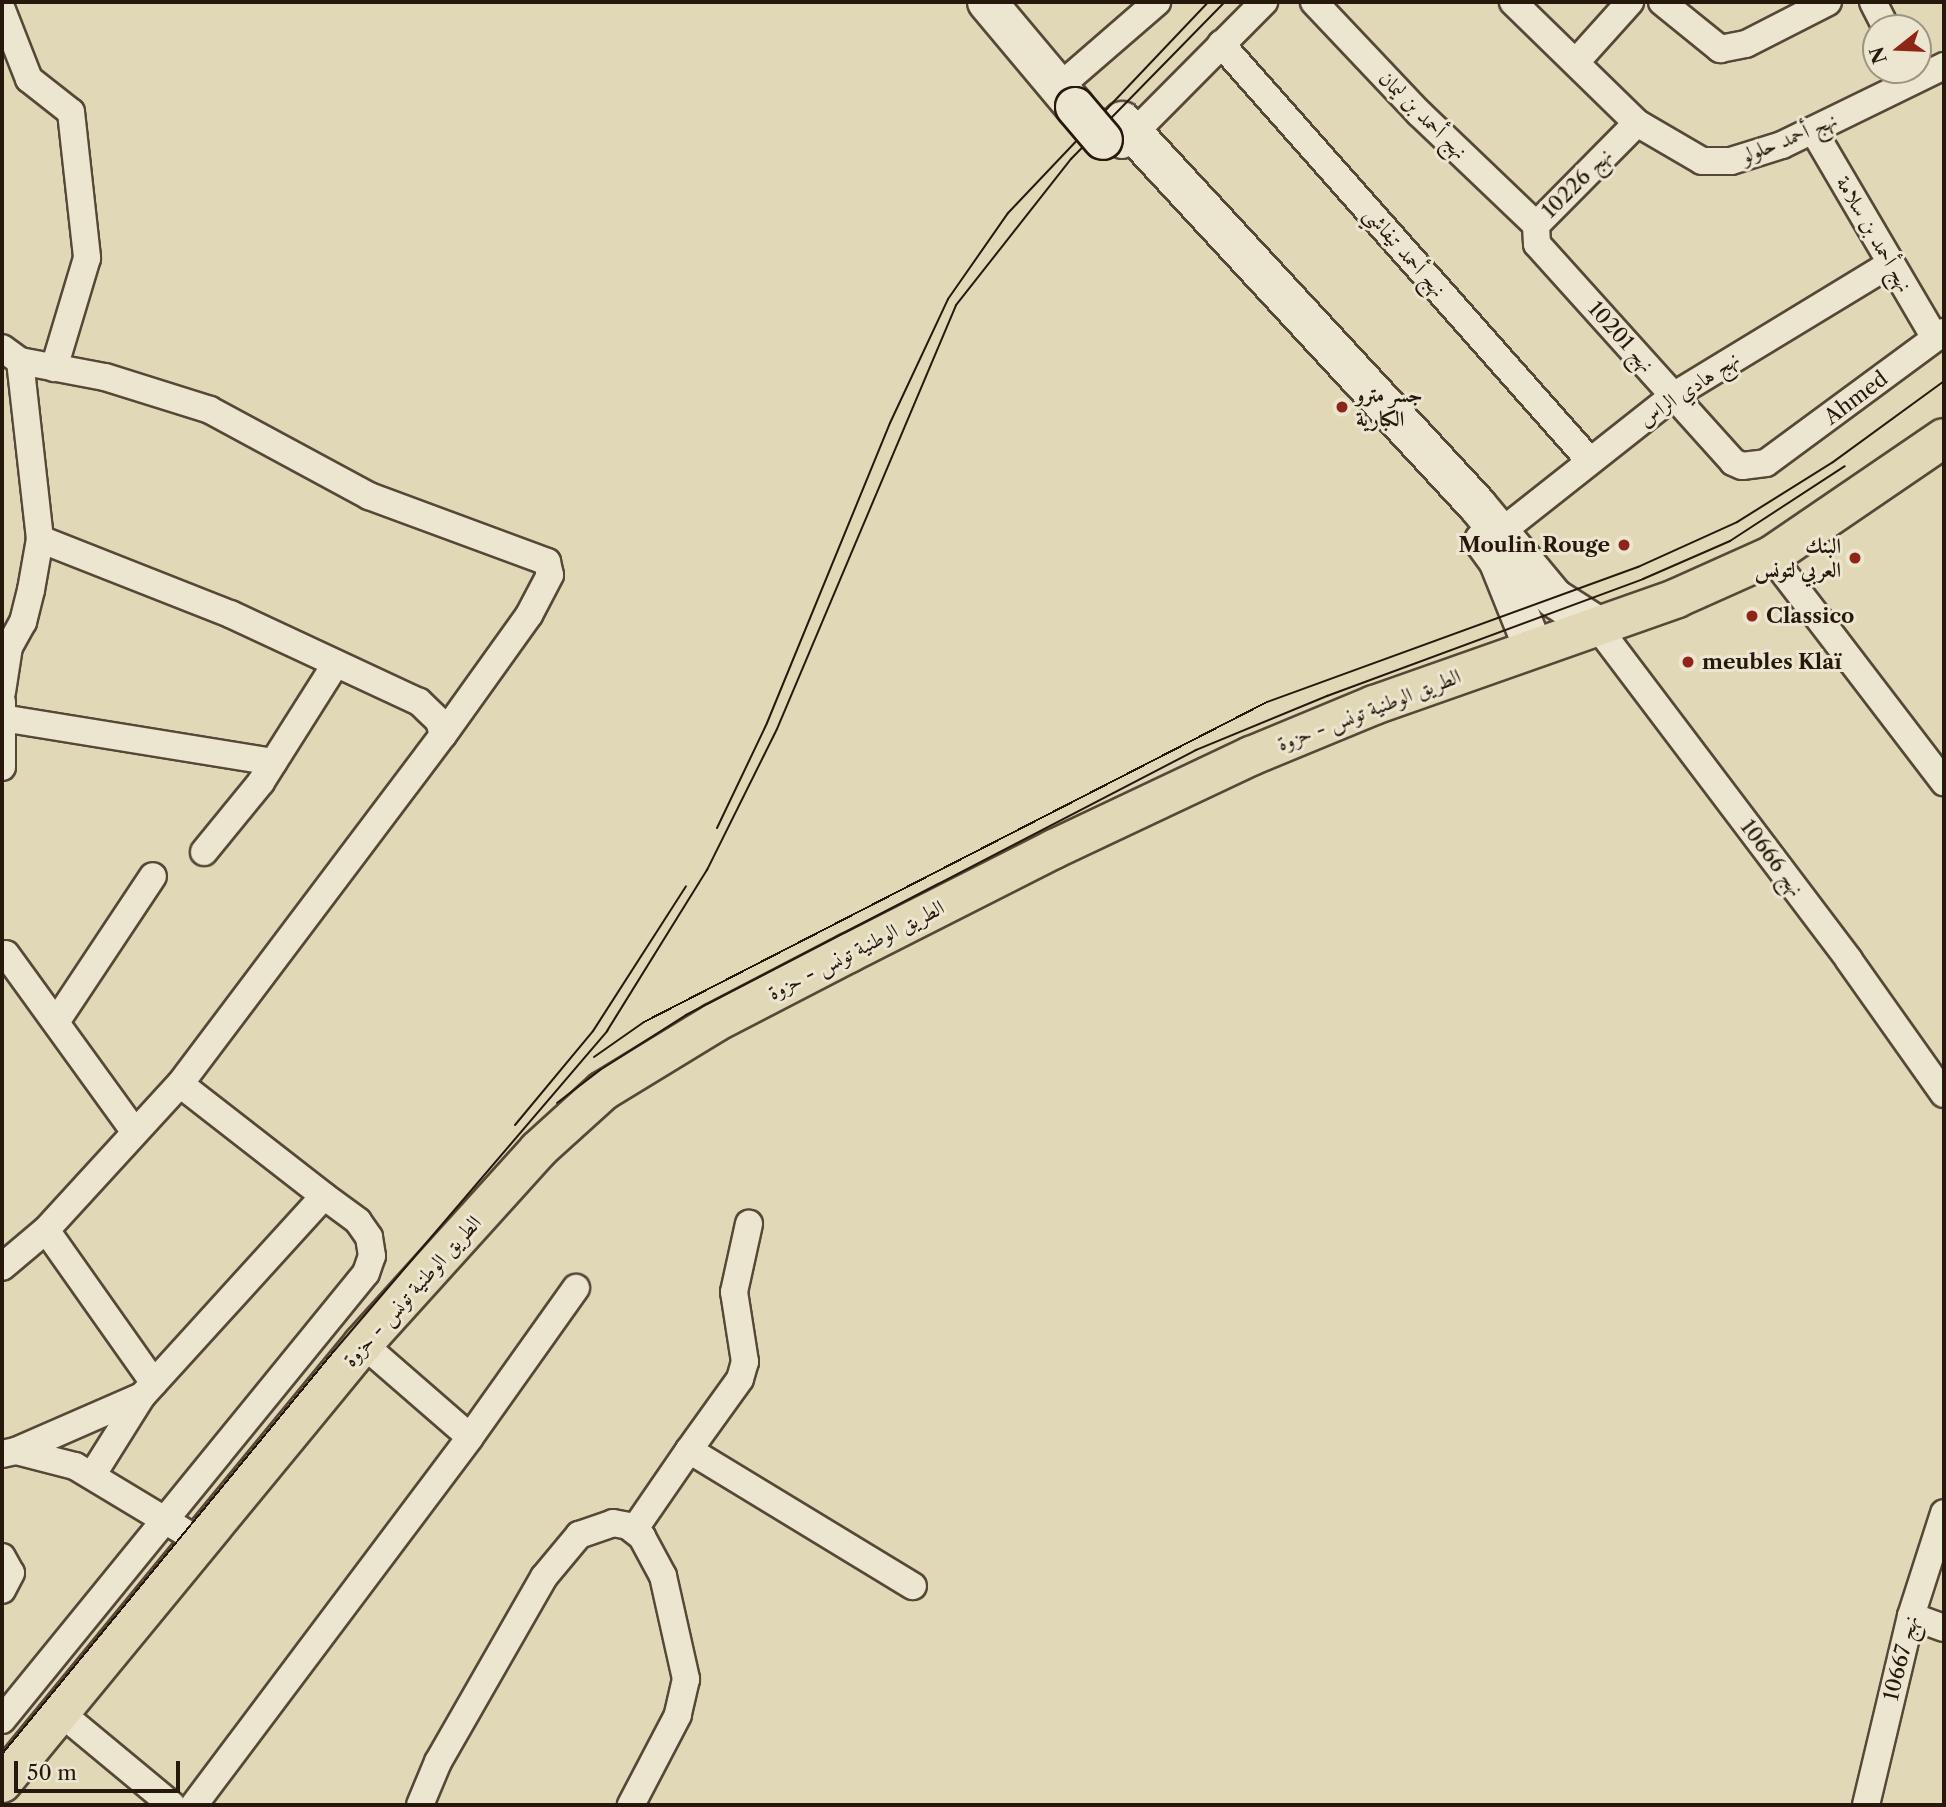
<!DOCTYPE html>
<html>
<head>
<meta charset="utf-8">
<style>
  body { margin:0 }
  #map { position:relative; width:1946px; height:1807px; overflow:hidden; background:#e1d8b7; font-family:"Libre Caslon Text",Amiri,serif }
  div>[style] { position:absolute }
  .roads { filter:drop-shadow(2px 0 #564837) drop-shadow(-2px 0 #564837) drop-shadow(0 2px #564837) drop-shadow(0 -2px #564837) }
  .street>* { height:26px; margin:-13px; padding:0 13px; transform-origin:13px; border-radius:13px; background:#ece6d0 }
  .secondary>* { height:38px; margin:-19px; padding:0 19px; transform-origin:19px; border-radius:19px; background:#ece6d0 }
  .primary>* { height:38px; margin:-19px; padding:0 19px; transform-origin:19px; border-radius:19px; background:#e1d8b7 }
  .tram>* { height:2px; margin:-1px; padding:0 1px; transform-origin:1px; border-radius:1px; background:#27180c }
  .bridges { filter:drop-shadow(2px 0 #27180c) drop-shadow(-2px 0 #27180c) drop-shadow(0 2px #27180c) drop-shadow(0 -2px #27180c) }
  .secondary-bridge>* { height:38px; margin:-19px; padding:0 19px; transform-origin:19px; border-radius:19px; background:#ece6d0 }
  .dots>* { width:19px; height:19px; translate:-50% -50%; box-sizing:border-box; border:4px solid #ece6d0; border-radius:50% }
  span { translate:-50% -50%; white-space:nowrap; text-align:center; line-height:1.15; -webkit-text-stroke:6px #ece6d0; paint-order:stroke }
  .street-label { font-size:21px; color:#27180c }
  .poi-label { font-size:21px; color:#27180c; font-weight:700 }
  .left { translate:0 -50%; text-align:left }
  .right { translate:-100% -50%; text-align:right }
  .frame { position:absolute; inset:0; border:4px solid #27180c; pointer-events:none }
  .north { position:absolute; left:1862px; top:14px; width:70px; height:70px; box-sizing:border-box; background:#ece6d0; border:2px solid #9d9482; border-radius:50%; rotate:252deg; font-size:19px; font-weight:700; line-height:28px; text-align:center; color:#27180c }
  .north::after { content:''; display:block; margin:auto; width:24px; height:32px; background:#8f2418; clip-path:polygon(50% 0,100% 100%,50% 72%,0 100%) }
  .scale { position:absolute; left:14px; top:1761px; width:166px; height:32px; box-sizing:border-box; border:4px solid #27180c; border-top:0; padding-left:9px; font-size:21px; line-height:24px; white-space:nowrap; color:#27180c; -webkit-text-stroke:5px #ece6d0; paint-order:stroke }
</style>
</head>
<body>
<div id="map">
  <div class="roads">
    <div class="street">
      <div style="left:1314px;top:2px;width:153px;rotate:46.6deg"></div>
      <div style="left:1419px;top:113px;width:162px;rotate:43.7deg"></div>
      <div style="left:1513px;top:2px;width:173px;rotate:44.3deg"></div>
      <div style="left:1637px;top:123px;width:75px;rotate:30.3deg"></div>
      <div style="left:1702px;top:161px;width:29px"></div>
      <div style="left:1731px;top:161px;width:53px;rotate:-17.4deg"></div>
      <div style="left:1782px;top:145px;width:180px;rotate:-26deg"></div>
      <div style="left:1662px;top:2px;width:75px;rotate:39deg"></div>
      <div style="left:1720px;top:49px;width:26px;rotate:-11deg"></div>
      <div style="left:1746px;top:44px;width:92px;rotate:-27.1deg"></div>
      <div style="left:1873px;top:2px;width:29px;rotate:63deg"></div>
      <div style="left:2px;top:10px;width:74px;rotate:68.6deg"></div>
      <div style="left:29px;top:79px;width:53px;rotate:38.2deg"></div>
      <div style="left:71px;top:112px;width:147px;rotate:83.7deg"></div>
      <div style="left:87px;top:258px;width:115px;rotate:106.7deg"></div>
      <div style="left:1221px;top:44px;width:557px;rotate:48.49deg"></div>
      <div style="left:1576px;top:62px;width:81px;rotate:-48deg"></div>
      <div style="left:1059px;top:87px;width:130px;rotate:-40.9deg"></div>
      <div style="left:1637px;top:123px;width:144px;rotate:134.7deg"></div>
      <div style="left:1536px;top:225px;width:19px;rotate:87deg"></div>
      <div style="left:1537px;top:244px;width:293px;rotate:48deg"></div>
      <div style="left:1733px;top:462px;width:10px;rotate:24deg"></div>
      <div style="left:1742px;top:466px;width:24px;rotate:-7deg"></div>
      <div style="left:1766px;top:463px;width:221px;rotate:-36.4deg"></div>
      <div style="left:1813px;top:130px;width:241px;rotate:59.6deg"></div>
      <div style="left:1122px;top:145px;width:202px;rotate:-45.2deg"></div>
      <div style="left:2px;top:348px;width:22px;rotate:36deg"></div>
      <div style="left:20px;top:361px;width:86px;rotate:10.7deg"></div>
      <div style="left:105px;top:377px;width:110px;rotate:17.4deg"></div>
      <div style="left:210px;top:410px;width:181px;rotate:28.4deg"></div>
      <div style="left:369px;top:496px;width:190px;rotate:20.3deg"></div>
      <div style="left:547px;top:562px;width:13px;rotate:77deg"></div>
      <div style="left:550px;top:575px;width:45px;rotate:117.7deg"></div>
      <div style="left:529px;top:615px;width:148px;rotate:125.6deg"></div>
      <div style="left:1501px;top:532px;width:219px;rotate:-38.3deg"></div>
      <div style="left:1673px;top:396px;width:254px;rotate:-31.3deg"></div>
      <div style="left:1771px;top:556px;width:285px;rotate:52.6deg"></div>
      <div style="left:1596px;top:625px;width:420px;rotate:52.9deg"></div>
      <div style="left:1849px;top:960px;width:164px;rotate:54.7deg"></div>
      <div style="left:2px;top:692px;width:46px;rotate:-81.2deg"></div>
      <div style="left:9px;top:647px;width:29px;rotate:-61deg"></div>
      <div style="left:23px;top:622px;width:33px;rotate:-76deg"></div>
      <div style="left:31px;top:590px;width:52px;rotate:-80deg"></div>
      <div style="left:40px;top:539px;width:179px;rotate:-96.4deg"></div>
      <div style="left:2px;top:718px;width:275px;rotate:9.2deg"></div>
      <div style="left:2px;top:767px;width:65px;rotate:-90deg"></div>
      <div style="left:204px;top:852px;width:90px;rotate:-50.8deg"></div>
      <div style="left:261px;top:782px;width:138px;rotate:-57.7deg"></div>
      <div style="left:6px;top:954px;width:218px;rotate:54.1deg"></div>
      <div style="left:56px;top:1022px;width:175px;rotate:-56.4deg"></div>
      <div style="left:46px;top:1230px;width:187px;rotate:54.8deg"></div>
      <div style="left:2px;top:1267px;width:57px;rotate:-40.1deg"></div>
      <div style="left:46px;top:1230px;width:198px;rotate:-47.5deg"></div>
      <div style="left:180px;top:1084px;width:437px;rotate:-53deg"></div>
      <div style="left:443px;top:735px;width:15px;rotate:-106deg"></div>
      <div style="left:439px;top:721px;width:28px;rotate:-136deg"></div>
      <div style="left:419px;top:702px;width:208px;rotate:-155deg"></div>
      <div style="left:230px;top:614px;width:204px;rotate:-158.5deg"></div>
      <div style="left:470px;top:1437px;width:183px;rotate:-54.6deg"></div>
      <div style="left:689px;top:1450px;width:87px;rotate:-54.3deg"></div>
      <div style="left:740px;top:1379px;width:18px;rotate:-74deg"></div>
      <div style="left:745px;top:1362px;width:71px;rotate:-98.9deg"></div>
      <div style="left:734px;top:1292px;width:70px;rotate:-77.6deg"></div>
      <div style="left:16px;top:1451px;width:137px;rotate:-23.6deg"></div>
      <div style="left:2px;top:1454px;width:14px;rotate:-12deg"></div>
      <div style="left:16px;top:1451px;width:61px;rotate:14.3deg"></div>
      <div style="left:75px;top:1466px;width:147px;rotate:31.1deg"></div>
      <div style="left:93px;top:1474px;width:92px;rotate:-57.9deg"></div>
      <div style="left:142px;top:1396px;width:270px;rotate:-47.7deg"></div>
      <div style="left:324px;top:1196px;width:182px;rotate:-142.1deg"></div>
      <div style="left:634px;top:1530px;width:97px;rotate:-55.5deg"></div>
      <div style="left:689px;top:1450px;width:262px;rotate:31.3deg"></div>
      <div style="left:2px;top:1557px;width:18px;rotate:61deg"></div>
      <div style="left:11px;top:1573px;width:19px;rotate:118deg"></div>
      <div style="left:1911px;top:1616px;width:35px;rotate:20deg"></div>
      <div style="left:61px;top:1713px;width:144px;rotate:39.7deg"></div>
      <div style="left:2px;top:1720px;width:576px;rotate:-50.84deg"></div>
      <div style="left:366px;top:1273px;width:18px;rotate:-71deg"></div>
      <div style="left:372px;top:1256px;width:19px;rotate:-99deg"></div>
      <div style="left:369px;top:1237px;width:19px;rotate:-125deg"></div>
      <div style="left:358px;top:1221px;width:42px;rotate:-143.7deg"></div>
      <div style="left:194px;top:1805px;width:460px;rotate:-53.1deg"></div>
      <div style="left:470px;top:1437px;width:142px;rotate:-139deg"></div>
      <div style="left:420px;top:1805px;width:47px;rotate:-67.3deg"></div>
      <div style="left:438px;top:1762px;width:213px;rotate:-60.2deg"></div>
      <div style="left:544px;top:1577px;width:55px;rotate:-50.2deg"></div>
      <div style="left:579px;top:1535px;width:36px;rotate:-19deg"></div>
      <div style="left:613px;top:1523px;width:15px;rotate:11deg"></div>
      <div style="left:628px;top:1526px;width:18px;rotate:38deg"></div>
      <div style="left:642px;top:1537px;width:44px;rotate:61.7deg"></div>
      <div style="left:663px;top:1576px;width:106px;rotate:77.4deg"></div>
      <div style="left:686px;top:1679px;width:37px;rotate:103deg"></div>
      <div style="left:678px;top:1715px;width:102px;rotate:117.6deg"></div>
      <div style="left:1866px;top:1805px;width:194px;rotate:-76.6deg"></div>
      <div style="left:1911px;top:1616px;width:108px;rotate:-72.2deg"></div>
    </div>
    <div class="secondary">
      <div style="left:987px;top:2px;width:137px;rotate:50deg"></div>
      <div style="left:1122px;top:121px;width:523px;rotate:47.25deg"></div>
      <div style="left:1477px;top:505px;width:121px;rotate:50.4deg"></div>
      <div style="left:1554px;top:598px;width:50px;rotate:32.7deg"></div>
      <div style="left:1484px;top:541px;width:24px;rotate:54deg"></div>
      <div style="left:1498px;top:560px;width:94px;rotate:68.1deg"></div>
    </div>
    <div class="primary">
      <div style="left:2px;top:1783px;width:568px;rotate:-50.57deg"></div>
      <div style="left:363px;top:1344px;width:261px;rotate:-47.9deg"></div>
      <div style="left:538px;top:1150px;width:88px;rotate:-42.2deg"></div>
      <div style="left:603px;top:1091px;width:132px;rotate:-31.4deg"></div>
      <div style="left:716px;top:1022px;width:150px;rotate:-27.4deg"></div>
      <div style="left:849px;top:953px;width:230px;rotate:-26.9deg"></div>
      <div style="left:1054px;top:849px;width:218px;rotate:-25.3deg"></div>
      <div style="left:1251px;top:756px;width:133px;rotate:-22.5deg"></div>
      <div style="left:1374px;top:705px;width:321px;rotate:-19.4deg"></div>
      <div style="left:1677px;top:598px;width:103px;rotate:-24.1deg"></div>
      <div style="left:1771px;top:556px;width:209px;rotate:-34.3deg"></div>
    </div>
  </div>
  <div class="tram">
    <div style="left:717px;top:828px;width:116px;rotate:-64.5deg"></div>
    <div style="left:767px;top:723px;width:324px;rotate:-67.7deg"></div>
    <div style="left:890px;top:423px;width:137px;rotate:-64.9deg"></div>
    <div style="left:948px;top:299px;width:105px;rotate:-55.1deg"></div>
    <div style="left:1008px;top:213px;width:291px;rotate:-46.5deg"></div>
    <div style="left:594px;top:1057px;width:61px;rotate:-35deg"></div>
    <div style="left:644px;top:1022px;width:700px;rotate:-27.19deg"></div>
    <div style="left:1267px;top:702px;width:395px;rotate:-20deg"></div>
    <div style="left:1638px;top:567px;width:109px;rotate:-24.4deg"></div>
    <div style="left:1737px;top:522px;width:113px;rotate:-32deg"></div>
    <div style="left:1833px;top:462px;width:137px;rotate:-36.1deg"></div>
    <div style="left:557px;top:1103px;width:54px;rotate:-37.5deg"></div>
    <div style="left:600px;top:1070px;width:102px;rotate:-32.6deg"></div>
    <div style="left:686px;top:1015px;width:575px;rotate:-27.46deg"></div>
    <div style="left:1196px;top:750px;width:142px;rotate:-22.4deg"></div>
    <div style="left:1327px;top:696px;width:337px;rotate:-20.3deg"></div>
    <div style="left:1643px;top:579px;width:95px;rotate:-23.6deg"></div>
    <div style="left:1730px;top:541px;width:137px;rotate:-33.1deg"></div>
    <div style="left:515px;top:1125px;width:122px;rotate:-50.3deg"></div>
    <div style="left:593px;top:1031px;width:172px;rotate:-57.3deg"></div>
    <div style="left:2px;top:1754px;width:522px;rotate:-50.52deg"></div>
    <div style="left:334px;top:1351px;width:421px;rotate:-49.5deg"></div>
    <div style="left:607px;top:1031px;width:190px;rotate:-58.2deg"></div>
    <div style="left:707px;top:870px;width:157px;rotate:-63.6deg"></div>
    <div style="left:777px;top:729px;width:460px;rotate:-67.1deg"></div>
    <div style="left:956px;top:305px;width:186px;rotate:-51.8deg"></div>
    <div style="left:1071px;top:159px;width:220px;rotate:-45.6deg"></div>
  </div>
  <div class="bridges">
    <div class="secondary-bridge">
      <div style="left:1075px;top:107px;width:43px;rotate:49.7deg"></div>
    </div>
  </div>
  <div class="dots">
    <div style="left:1342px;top:407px;background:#8f2418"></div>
    <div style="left:1624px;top:545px;background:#8f2418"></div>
    <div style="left:1855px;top:558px;background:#8f2418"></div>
    <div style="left:1752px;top:616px;background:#8f2418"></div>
    <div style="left:1688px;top:662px;background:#8f2418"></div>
  </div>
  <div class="street-label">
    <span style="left:1423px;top:115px;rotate:45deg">نهج أحمد بن ليمان</span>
    <span style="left:1789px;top:138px;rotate:-22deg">نهج أحمد حلولو</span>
    <span style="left:1577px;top:183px;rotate:-45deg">نهج 10226</span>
    <span style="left:1874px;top:234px;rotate:60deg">نهج أحمد بن سلامة</span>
    <span style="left:1405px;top:252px;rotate:49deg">نهج أحمد تيفاشي</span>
    <span style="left:1621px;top:337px;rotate:48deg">نهج 10201</span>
    <span style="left:1689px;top:389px;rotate:-34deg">نهج هادي الراس</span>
    <span style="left:1856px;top:398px;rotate:-37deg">Ahmed</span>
    <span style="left:1369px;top:710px;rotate:-21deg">الطريق الوطنية تونس - حزوة</span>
    <span style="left:1772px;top:858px;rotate:53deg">نهج 10666</span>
    <span style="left:856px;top:950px;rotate:-27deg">الطريق الوطنية تونس - حزوة</span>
    <span style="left:412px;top:1291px;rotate:-48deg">الطريق الوطنية تونس - حزوة</span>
    <span style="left:1901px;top:1658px;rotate:-76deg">نهج 10667</span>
  </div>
  <div class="poi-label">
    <span class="left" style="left:1356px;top:407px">جسر مترو<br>الكبارية</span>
    <span class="right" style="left:1610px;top:545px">Moulin Rouge</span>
    <span class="right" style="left:1841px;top:558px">البنك<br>العربي لتونس</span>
    <span class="left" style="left:1766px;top:616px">Classico</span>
    <span class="left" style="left:1702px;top:662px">meubles Klaï</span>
  </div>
  <div class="frame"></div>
  <div class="north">N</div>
  <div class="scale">50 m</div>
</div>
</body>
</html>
